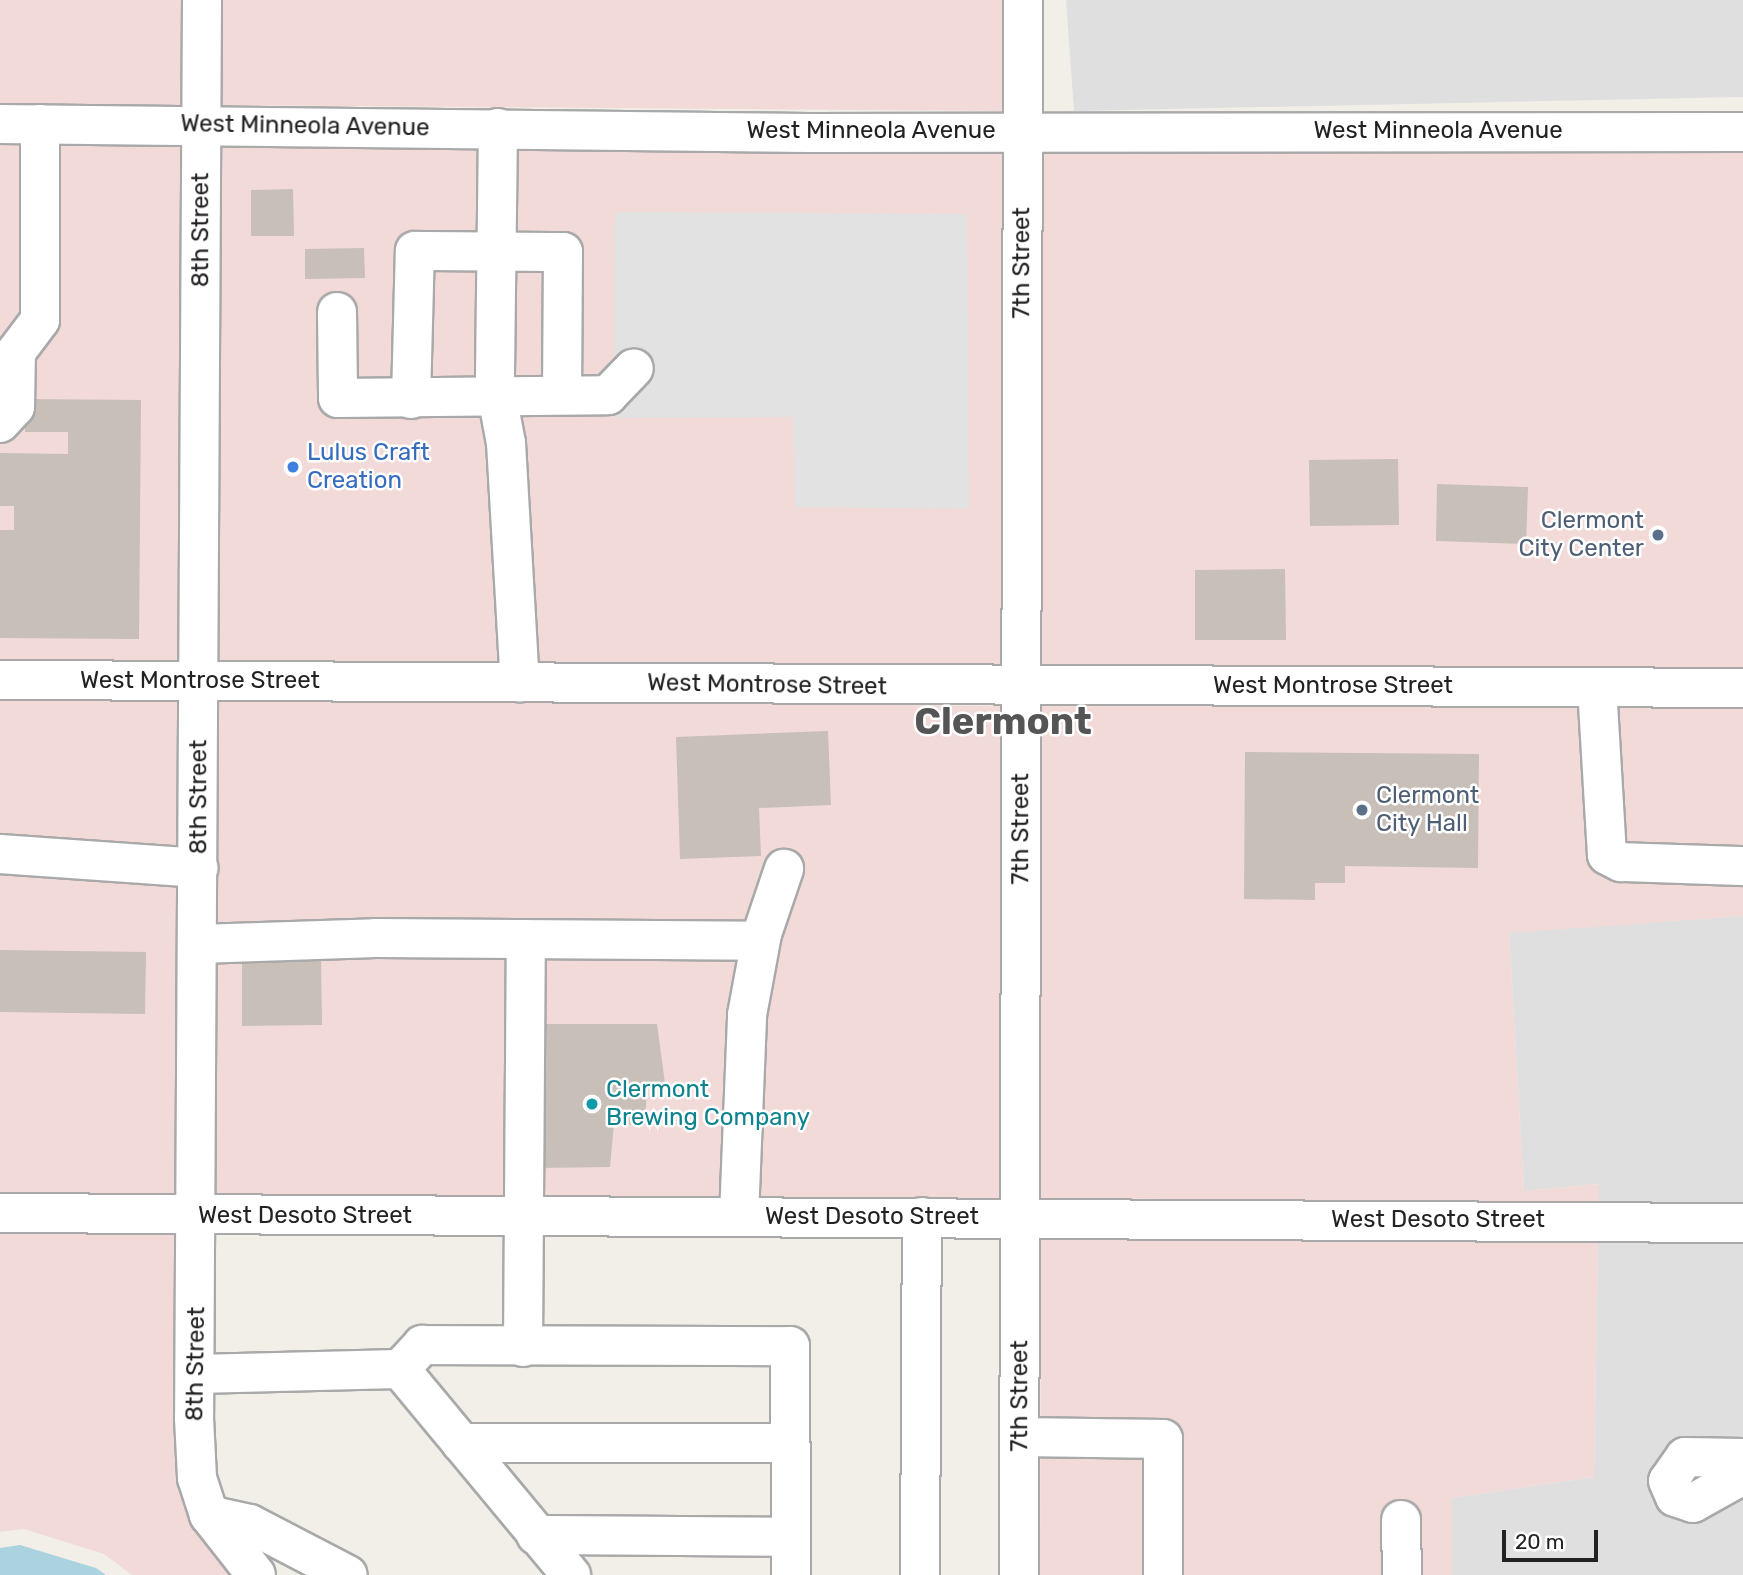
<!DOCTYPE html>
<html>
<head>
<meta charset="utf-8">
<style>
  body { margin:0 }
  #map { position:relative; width:1743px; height:1575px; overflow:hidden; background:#f2efe9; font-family:Rubik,sans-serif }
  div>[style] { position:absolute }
  .residential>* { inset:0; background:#e0dfdf }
  .commercial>* { inset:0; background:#f2dad9 }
  .parking>* { inset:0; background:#e2e2e2 }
  .water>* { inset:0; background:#aad3df }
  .building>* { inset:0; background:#c7bfb8 }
  .roads { filter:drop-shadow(2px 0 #a9a9a9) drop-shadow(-2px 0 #a9a9a9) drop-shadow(0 2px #a9a9a9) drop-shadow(0 -2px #a9a9a9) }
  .minor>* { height:38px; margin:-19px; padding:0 19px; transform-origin:19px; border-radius:19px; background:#fff }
  .dots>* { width:19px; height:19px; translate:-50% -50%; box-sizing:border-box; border:4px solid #fff; border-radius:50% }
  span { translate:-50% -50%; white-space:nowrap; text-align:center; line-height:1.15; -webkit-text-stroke:5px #fff; paint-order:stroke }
  .street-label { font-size:24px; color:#222 }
  .shop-label { font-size:24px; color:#366cbe }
  .left { translate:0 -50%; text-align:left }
  .service-label { font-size:24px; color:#4e5e75 }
  .right { translate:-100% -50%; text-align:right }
  .culture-label { font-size:24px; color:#0d838f }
  .town-label { font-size:38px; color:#555; font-weight:700 }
  .scale { position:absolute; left:1502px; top:1530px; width:96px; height:32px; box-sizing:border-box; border:4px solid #222; border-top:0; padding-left:9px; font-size:21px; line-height:24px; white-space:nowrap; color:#222; -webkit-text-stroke:5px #fff; paint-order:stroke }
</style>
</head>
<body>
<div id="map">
  <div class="residential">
    <div style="clip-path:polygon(1066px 0,1743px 0,1743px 97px,1074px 111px)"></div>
    <div style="clip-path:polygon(1743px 916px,1743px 1204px,1599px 1202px,1598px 1184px,1524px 1191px,1509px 932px)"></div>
    <div style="clip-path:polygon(1598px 1239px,1743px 1241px,1743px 1575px,1452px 1575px,1452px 1498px,1594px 1477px)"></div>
  </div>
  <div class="commercial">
    <div style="clip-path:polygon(0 0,186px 0,186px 105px,0 105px)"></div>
    <div style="clip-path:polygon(221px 0,1008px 0,1008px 111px,219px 105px)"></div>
    <div style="clip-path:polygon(185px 142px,182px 662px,0 661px,0 143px)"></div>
    <div style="clip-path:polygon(218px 142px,1007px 148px,1006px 668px,215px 662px)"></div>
    <div style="clip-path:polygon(1040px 148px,1743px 151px,1743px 669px,1039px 668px)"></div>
    <div style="clip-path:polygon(0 698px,182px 699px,182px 1197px,0 1193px)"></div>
    <div style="clip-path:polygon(215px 699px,1006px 706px,1008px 1198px,215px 1198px)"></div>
    <div style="clip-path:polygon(1039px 706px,1743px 707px,1743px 916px,1509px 933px,1524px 1191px,1599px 1184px,1599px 1202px,1041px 1198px)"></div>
    <div style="clip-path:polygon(0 1231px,182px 1235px,196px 1527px,232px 1575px,132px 1575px,104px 1554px,24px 1529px,0 1532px)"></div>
    <div style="clip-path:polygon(1041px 1236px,1598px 1239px,1594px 1477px,1452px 1498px,1452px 1575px,1040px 1575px)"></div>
  </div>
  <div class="parking">
    <div style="clip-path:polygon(615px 212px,967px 214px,969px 509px,795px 507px,793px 417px,614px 418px)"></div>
  </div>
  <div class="water">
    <div style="clip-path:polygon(20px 1545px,96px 1568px,106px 1575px,0 1575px,0 1548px)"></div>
  </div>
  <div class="building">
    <div style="clip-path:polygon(293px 189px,294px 236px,251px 236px,251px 190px)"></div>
    <div style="clip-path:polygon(364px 248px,365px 278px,305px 279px,305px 249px)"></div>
    <div style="clip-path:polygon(25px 399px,141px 400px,139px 639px,0 638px,0 530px,14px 530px,14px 506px,0 506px,0 453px,68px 454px,68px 432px,25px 432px)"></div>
    <div style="clip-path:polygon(1398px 459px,1399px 525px,1310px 526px,1309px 460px)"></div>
    <div style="clip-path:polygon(1437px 484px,1528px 487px,1526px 544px,1436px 541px)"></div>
    <div style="clip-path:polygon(1285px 569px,1286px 640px,1195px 640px,1195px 570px)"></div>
    <div style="clip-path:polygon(828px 731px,831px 805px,759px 808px,761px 856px,680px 859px,676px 737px)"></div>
    <div style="clip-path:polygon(1245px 752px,1479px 754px,1478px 868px,1345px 866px,1345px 883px,1315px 883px,1315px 900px,1244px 899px)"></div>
    <div style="clip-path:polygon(0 950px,146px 952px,145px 1014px,0 1012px)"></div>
    <div style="clip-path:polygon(321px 958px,322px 1025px,242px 1026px,242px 959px)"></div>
    <div style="clip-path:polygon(538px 1024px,657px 1024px,665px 1083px,647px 1083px,645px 1125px,614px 1124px,610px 1167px,539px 1168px)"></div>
  </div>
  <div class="roads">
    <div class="minor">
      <div style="left:202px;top:0;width:1418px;rotate:90.32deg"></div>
      <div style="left:194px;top:1418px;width:60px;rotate:87.1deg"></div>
      <div style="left:197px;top:1478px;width:39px;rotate:72deg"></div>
      <div style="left:209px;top:1515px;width:76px;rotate:51.9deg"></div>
      <div style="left:0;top:124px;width:808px;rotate:0.64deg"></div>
      <div style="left:808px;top:133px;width:935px;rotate:-0.06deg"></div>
      <div style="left:498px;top:128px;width:257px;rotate:90.7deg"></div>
      <div style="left:495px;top:385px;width:59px;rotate:79.3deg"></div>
      <div style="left:506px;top:443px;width:240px;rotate:86.7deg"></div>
      <div style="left:337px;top:312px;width:86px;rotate:89.3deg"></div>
      <div style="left:338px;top:398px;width:270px;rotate:-0.6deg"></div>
      <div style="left:608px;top:395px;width:37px;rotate:-46deg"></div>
      <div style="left:411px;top:399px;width:148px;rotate:-88.5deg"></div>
      <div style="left:415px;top:251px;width:148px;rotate:0.4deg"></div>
      <div style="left:563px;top:252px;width:143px;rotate:90.4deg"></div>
      <div style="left:0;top:423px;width:22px;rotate:-47deg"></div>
      <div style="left:15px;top:407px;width:55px;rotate:-89deg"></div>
      <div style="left:16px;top:352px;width:40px;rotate:-53deg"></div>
      <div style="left:40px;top:320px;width:196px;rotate:-90deg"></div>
      <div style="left:0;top:680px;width:1743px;rotate:0.26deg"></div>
      <div style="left:1597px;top:687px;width:168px;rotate:86.6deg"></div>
      <div style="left:1607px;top:855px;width:16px;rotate:27deg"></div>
      <div style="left:1621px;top:862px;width:122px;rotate:1.9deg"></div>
      <div style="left:0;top:854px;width:199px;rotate:4deg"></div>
      <div style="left:199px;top:944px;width:177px;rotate:-1.9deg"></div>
      <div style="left:376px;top:938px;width:384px;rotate:0.4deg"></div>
      <div style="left:0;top:1213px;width:1743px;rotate:0.33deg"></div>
      <div style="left:739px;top:1217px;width:202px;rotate:-87.7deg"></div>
      <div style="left:747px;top:1015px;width:82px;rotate:-79.5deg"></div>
      <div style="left:762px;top:934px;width:69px;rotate:-71.3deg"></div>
      <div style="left:523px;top:1347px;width:408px;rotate:-89.6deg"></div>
      <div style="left:400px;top:1369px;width:33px;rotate:-47deg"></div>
      <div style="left:422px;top:1345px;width:368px;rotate:0.2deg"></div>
      <div style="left:790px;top:1346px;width:229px;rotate:89.7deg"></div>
      <div style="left:195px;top:1374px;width:205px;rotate:-1.4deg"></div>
      <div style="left:400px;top:1369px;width:268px;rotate:50.3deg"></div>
      <div style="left:1020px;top:1437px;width:143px;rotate:0.8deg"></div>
      <div style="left:1163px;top:1439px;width:136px;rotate:90deg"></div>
      <div style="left:461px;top:1443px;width:329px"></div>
      <div style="left:1743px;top:1458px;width:58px;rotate:-179deg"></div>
      <div style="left:1685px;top:1457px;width:29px;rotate:125deg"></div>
      <div style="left:1668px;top:1481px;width:17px;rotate:66deg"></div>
      <div style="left:1675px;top:1497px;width:19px;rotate:18deg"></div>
      <div style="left:1693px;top:1503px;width:57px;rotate:-29.2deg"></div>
      <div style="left:209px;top:1515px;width:42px;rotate:12.4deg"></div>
      <div style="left:250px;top:1524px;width:110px;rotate:27.5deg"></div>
      <div style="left:1401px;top:1520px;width:55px;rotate:89deg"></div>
      <div style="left:536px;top:1535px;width:255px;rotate:0.4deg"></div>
      <div style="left:920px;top:1575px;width:358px;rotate:-89.7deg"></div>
      <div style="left:1019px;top:1575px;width:1575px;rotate:-89.85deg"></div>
    </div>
  </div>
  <div class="dots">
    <div style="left:293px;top:467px;background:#3f7fe0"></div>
    <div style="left:1658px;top:535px;background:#5c6f8a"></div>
    <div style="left:1362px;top:810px;background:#5c6f8a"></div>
    <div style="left:592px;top:1104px;background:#0f9aa8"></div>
  </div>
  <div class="street-label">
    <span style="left:305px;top:126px;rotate:1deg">West Minneola Avenue</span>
    <span style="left:871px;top:131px">West Minneola Avenue</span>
    <span style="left:1438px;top:131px">West Minneola Avenue</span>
    <span style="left:201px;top:230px;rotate:-90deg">8th Street</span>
    <span style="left:1022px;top:263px;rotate:-90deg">7th Street</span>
    <span style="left:200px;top:681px">West Montrose Street</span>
    <span style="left:767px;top:685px;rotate:1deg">West Montrose Street</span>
    <span style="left:1333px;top:686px">West Montrose Street</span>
    <span style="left:199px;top:797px;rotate:-90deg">8th Street</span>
    <span style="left:1021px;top:829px;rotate:-90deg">7th Street</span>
    <span style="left:305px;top:1216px">West Desoto Street</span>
    <span style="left:872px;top:1217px">West Desoto Street</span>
    <span style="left:1438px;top:1220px">West Desoto Street</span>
    <span style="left:196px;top:1364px;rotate:-89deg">8th Street</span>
    <span style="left:1020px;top:1396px;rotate:-90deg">7th Street</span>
  </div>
  <div class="shop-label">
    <span class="left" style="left:307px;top:467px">Lulus Craft<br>Creation</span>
  </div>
  <div class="service-label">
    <span class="right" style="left:1644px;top:535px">Clermont<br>City Center</span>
    <span class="left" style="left:1376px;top:810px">Clermont<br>City Hall</span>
  </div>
  <div class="culture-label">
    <span class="left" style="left:606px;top:1104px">Clermont<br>Brewing Company</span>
  </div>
  <div class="town-label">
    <span style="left:1003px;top:722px">Clermont</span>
  </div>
  <div class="scale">20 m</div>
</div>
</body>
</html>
